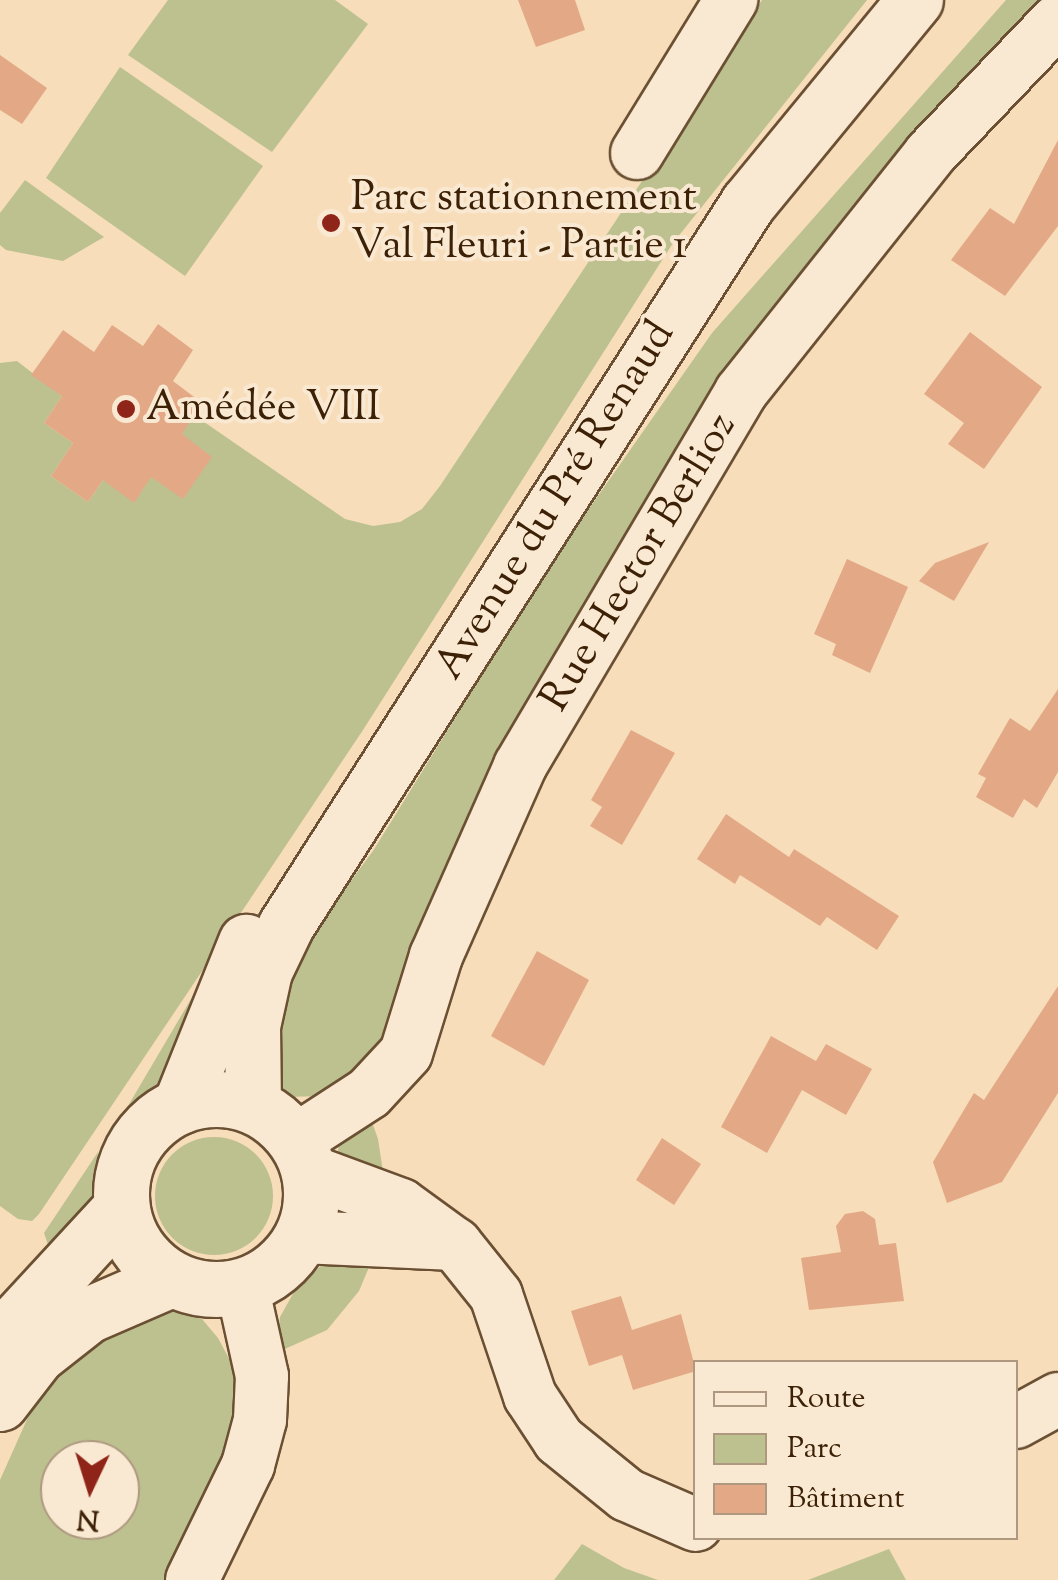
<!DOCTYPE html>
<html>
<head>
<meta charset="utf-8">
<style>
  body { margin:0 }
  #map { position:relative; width:1058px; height:1580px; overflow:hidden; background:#f7ddba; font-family:"Sorts Mill Goudy",serif }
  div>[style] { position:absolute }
  .green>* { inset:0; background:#bdc08f }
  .round { border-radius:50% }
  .building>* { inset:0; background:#e3a986 }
  .roads { filter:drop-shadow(2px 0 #6b5033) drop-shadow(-2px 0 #6b5033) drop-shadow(0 2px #6b5033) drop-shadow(0 -2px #6b5033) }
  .street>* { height:52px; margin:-26px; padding:0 26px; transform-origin:26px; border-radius:26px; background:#fae9d2 }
  .secondary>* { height:55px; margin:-27.5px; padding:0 27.5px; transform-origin:27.5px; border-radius:27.5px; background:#fae9d2 }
  .secondary>.ring { margin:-27.5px; padding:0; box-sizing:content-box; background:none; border:55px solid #fae9d2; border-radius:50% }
  .dots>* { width:28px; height:28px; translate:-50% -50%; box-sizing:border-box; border:5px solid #fae9d2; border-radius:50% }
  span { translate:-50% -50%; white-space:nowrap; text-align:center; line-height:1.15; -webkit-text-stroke:8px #fae9d2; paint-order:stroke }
  .poi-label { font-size:42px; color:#3c2106 }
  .left { translate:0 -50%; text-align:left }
  .street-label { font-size:42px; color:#3c2106 }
  .legend { position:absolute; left:693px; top:1360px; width:325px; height:180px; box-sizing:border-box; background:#fae9d2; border:2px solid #ae9980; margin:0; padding:12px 18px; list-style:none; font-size:30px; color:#3c2106 }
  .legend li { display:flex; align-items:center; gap:20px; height:50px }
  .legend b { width:50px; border:2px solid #ae9980 }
  .north { position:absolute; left:40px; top:1440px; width:100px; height:100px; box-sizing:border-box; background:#fae9d2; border:2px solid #ae9980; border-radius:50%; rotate:184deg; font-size:28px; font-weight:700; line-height:40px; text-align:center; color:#3c2106 }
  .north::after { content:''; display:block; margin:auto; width:35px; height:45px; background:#8f2418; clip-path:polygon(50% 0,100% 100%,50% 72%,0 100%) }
</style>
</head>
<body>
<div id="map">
  <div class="green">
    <div style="clip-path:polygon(168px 0,335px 0,368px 24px,272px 152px,128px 55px)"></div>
    <div style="clip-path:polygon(762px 0,867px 0,673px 243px,363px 730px,180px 1004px,39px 1214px,32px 1221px,18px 1219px,0 1206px,0 363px,17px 361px,62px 396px,44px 423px,73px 443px,51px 476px,88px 502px,103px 480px,151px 477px,194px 415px,345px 519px,373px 526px,400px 522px,422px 509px,440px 486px)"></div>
    <div style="clip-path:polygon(1006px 0,1045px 0,888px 174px,379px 1052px,326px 1096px,284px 1097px,274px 1091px,268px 1060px,302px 946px,373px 851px,551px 563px,712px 333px)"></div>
    <div style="clip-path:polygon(120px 67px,263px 166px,185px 276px,46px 178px)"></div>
    <div style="clip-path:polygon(25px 180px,104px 237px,63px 261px,6px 250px,0 245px,0 213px)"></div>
    <div style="clip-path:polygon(194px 994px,194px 1020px,170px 1077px,125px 1111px)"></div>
    <div style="clip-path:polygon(369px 1114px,378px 1139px,384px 1178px,341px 1159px,338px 1150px,341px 1137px)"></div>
    <div class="round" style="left:155px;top:1137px;width:118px;height:118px"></div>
    <div style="clip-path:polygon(98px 1152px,93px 1210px,54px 1262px,44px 1233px)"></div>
    <div style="clip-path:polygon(377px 1248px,359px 1291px,327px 1330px,276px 1353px,280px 1317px,299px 1283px,335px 1255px)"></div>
    <div style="clip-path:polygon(evenodd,168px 1307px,202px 1319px,218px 1338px,233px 1366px,239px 1400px,192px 1580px,0 1580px,0 1480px,29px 1415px,64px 1363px,108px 1320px,168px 1307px,60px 1460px,120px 1460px,120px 1520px,60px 1520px,60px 1460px)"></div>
    <div style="clip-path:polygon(582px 1544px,624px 1568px,658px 1580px,554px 1580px)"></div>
    <div style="clip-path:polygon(889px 1549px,906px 1580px,808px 1580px)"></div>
  </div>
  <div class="building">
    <div style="clip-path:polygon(518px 0,575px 0,585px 30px,536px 47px)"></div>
    <div style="clip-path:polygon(0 55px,47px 88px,22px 124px,0 110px)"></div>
    <div style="clip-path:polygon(1058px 140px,1058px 226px,1005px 296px,951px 260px,990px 208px,1014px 224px)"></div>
    <div style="clip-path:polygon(158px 324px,193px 350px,173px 381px,202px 403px,182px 434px,212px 457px,183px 499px,151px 477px,134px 503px,103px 480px,88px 502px,51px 476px,73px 443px,44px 423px,62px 396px,31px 375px,63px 330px,94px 352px,112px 325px,143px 346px)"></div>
    <div style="clip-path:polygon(970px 332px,1042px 387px,984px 469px,948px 444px,964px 423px,924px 394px)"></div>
    <div style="clip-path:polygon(989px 542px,954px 601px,919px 581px,935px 563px)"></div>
    <div style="clip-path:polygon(847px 559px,908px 587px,870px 673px,832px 655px,836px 644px,814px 634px)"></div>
    <div style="clip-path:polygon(1058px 689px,1058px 772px,1037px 808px,1024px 799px,1013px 818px,976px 797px,986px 778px,978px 774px,1010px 718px,1030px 731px)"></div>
    <div style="clip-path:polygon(631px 730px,675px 753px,622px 845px,590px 826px,602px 807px,591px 800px)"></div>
    <div style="clip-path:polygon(726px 814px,789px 857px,794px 849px,899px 916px,877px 950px,827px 917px,820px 926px,740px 875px,735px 884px,697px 859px)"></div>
    <div style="clip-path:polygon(537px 951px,589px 980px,544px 1066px,491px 1036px)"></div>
    <div style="clip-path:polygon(1058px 986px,1058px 1093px,1002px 1182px,947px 1203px,933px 1162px,974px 1093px,984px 1100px)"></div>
    <div style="clip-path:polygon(771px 1036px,816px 1061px,826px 1044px,872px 1069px,846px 1115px,802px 1090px,767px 1153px,721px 1127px)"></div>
    <div style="clip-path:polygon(662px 1138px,701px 1164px,674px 1205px,636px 1180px)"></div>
    <div style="clip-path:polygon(863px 1211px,875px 1219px,879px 1245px,896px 1243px,904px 1301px,809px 1310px,801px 1258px,841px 1252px,836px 1226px,845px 1214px)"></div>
    <div style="clip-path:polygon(621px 1296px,632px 1330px,681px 1314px,696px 1371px,633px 1390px,622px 1355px,589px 1366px,571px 1311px)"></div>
  </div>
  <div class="roads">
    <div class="street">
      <div style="left:637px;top:153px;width:180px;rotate:-58.4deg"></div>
      <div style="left:295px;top:1141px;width:88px;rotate:-33deg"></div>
      <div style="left:369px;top:1093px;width:54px;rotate:-47.2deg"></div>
      <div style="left:406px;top:1053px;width:102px;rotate:-72.8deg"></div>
      <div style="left:436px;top:956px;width:208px;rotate:-66.1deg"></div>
      <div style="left:520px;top:766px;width:434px;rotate:-59.4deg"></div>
      <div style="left:741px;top:392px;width:304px;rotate:-51.5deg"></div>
      <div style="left:930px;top:154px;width:185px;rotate:-46.3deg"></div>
      <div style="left:309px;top:1171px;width:98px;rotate:20.3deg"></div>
      <div style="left:401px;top:1205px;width:68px;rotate:36deg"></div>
      <div style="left:456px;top:1245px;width:64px;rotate:51.3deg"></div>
      <div style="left:496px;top:1295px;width:107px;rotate:71.4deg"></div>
      <div style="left:530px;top:1396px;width:53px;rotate:56.6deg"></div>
      <div style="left:559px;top:1440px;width:87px;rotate:39deg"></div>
      <div style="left:627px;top:1495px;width:75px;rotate:23.5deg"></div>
      <div style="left:301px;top:1237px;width:154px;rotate:2.6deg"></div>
      <div style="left:1016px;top:1422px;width:48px;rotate:-28.7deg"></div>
      <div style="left:192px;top:1580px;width:128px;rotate:-64deg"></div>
      <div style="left:248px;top:1465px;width:47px;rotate:-75.1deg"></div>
      <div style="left:260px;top:1420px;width:44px;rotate:-87.4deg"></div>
      <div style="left:262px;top:1376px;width:92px;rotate:-102.5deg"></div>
    </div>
    <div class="secondary">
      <div class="ring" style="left:121px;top:1099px;width:135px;height:135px"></div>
      <div style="left:180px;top:1106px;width:177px;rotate:-68.1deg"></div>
      <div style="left:253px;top:1106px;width:80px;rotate:-90.7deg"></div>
      <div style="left:252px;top:1026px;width:56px;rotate:-77.7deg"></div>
      <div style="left:264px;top:971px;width:51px;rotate:-64.4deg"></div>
      <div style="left:286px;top:925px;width:857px;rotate:-57.39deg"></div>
      <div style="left:748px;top:203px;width:263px;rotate:-50.6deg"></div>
      <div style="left:0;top:1339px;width:177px;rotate:-47.3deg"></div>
      <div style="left:0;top:1403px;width:61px;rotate:-52.4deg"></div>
      <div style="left:37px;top:1355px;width:65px;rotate:-38.1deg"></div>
      <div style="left:88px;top:1315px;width:90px;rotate:-23.4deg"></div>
    </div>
  </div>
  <div class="dots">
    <div style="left:331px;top:223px;background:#8f2418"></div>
    <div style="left:126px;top:409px;background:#8f2418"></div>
  </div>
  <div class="poi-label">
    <span class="left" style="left:351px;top:223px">Parc stationnement<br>Val Fleuri - Partie 1</span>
    <span class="left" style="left:146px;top:409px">Amédée VIII</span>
  </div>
  <div class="street-label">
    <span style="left:556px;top:501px;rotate:-58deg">Avenue du Pré Renaud</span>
    <span style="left:640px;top:563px;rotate:-59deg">Rue Hector Berlioz</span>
  </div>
  <ul class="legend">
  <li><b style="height:12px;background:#fae9d2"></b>Route</li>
  <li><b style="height:28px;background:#bdc08f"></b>Parc</li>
  <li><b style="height:28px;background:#e3a986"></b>Bâtiment</li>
  </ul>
  <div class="north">N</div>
</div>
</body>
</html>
